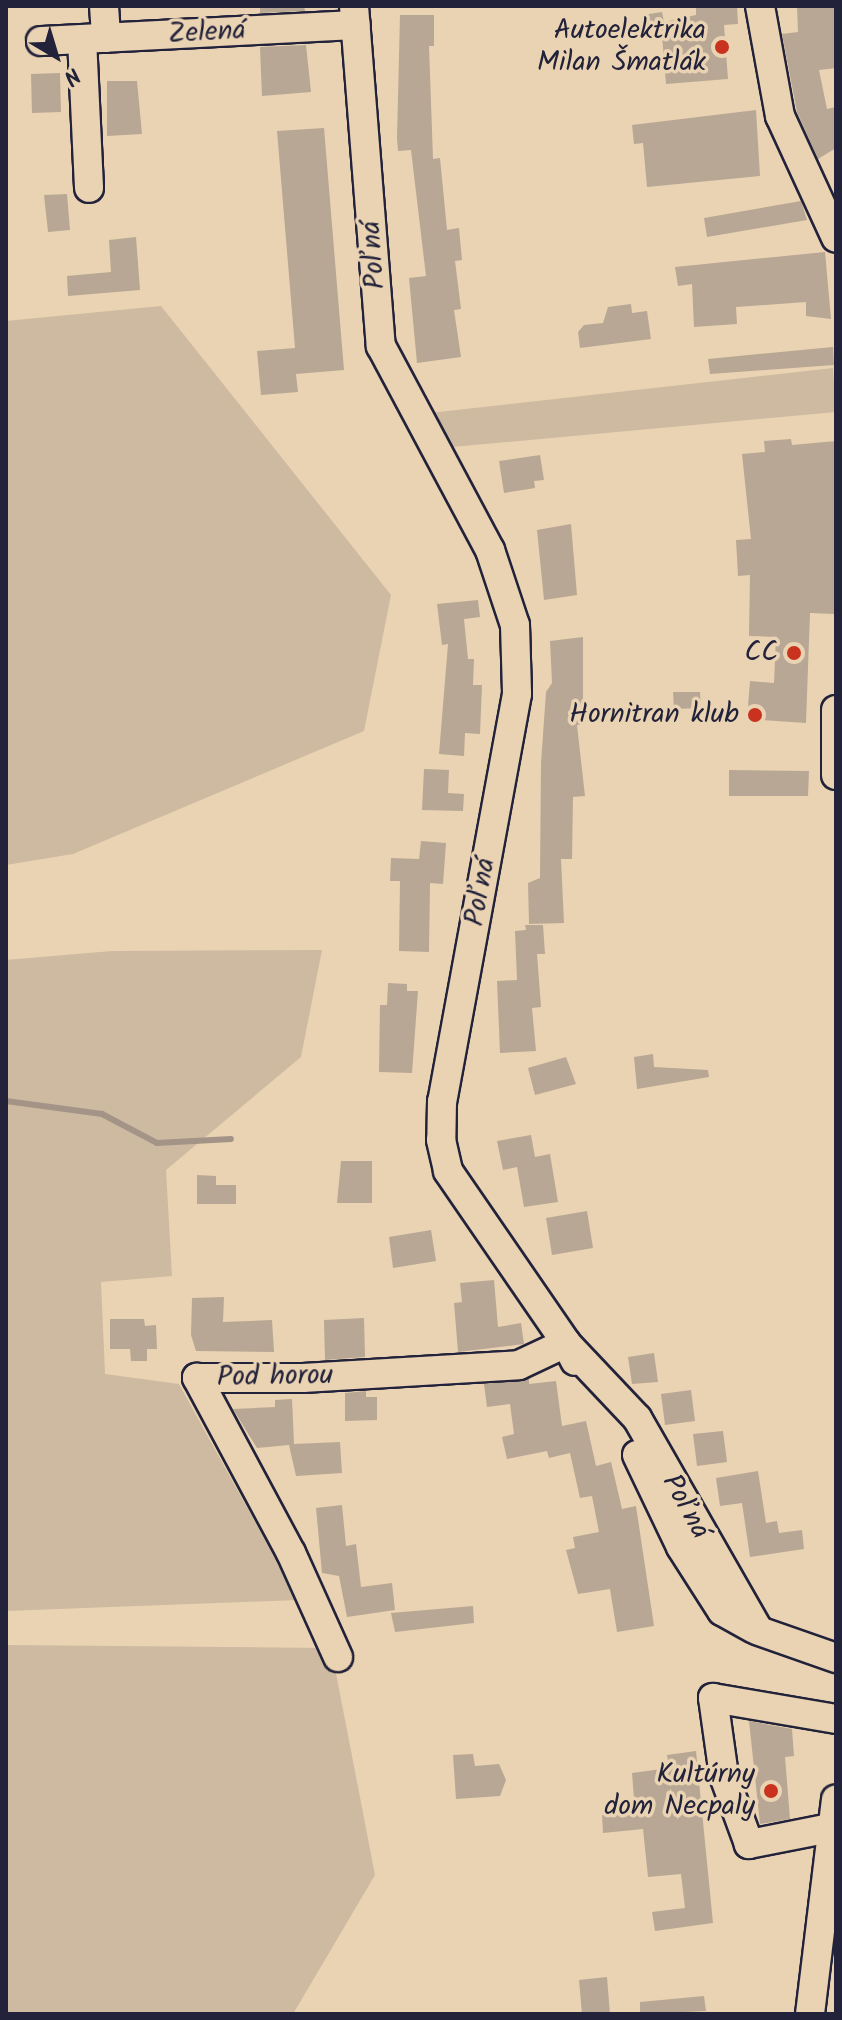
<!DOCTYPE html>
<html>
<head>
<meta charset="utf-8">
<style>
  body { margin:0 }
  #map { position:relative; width:842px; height:2020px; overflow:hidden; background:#ead3b2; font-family:Kalam,sans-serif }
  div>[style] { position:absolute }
  .green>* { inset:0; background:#cdbaa1 }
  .stream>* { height:6px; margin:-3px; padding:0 3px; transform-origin:3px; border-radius:3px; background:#a39487 }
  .building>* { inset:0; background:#b8a794 }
  .roads { filter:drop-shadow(2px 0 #22223b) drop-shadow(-2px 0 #22223b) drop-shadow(0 2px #22223b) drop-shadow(0 -2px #22223b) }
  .minor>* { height:28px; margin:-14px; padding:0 14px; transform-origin:14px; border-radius:14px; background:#ead3b2 }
  .dots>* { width:22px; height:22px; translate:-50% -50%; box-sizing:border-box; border:4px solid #ead3b2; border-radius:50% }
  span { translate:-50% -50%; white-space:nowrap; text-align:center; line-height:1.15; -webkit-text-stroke:7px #ead3b2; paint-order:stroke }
  .poi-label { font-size:28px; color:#22223b }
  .right { translate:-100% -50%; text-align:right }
  .street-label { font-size:28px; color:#22223b }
  .frame { position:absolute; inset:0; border:8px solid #22223b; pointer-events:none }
  .north { position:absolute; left:16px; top:16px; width:80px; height:80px; -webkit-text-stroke:6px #ead3b2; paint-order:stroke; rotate:142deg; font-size:22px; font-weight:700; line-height:32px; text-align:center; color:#22223b }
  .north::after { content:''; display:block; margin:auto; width:28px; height:36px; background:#22223b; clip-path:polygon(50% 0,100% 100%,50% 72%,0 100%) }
</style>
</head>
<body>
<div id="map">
  <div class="green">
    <div style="clip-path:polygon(161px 306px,391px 595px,364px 731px,73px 854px,6px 865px,6px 321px)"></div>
    <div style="clip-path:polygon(833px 368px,836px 412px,452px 447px,430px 413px)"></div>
    <div style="clip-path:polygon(322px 950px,301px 1057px,166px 1170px,172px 1276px,101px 1282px,105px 1374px,179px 1384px,298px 1600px,6px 1611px,6px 960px,112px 951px)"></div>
    <div style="clip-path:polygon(6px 1645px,324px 1648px,335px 1668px,375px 1875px,293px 2014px,6px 2014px)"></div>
  </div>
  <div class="stream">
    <div style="left:6px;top:1101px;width:97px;rotate:7.7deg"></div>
    <div style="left:102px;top:1114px;width:62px;rotate:27.8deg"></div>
    <div style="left:157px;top:1143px;width:74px;rotate:-3.1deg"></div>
  </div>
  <div class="building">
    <div style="clip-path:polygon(260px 6px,304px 6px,305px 11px,260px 13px)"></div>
    <div style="clip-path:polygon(696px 6px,737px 6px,738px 24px,724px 25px,728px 79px,666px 84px,662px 35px,647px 38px,643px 15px,662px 12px,664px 22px,696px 15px)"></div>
    <div style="clip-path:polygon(797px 6px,834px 6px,836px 19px,836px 68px,819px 70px,827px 109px,836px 107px,836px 148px,818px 159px,797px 112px,782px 34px,798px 32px)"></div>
    <div style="clip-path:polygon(400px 15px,434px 15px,434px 46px,429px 46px,433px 159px,440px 158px,447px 230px,459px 228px,462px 260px,455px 261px,461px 309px,454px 310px,461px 357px,417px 363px,409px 278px,426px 276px,411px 150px,398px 151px,397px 138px)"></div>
    <div style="clip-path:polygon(306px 45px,311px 92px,262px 96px,260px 47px)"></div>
    <div style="clip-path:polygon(60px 73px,61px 112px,32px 113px,31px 74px)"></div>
    <div style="clip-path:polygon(107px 81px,137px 81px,142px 134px,107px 136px)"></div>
    <div style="clip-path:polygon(756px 110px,760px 176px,647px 187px,643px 143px,634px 144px,632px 125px)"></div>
    <div style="clip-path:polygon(324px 128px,344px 370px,296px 374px,298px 392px,261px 395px,257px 351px,295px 348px,277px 131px)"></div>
    <div style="clip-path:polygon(67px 194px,70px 230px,48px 232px,44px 195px)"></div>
    <div style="clip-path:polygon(801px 201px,807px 220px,707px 237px,704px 218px)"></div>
    <div style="clip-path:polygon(136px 237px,140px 290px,68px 296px,67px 276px,111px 272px,109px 240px)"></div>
    <div style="clip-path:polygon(825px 252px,831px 319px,806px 316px,806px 302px,736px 307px,737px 324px,694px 327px,692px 284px,678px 286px,675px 267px)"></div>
    <div style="clip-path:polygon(631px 304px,632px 313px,647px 311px,651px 339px,580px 348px,578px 332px,584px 325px,603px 323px,608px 307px)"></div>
    <div style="clip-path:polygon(833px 347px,834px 365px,710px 374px,708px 359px)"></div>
    <div style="clip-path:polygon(791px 439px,792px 445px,836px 441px,835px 614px,810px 613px,806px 723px,747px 719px,750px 681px,774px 683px,776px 637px,749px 636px,750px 575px,738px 576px,736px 540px,751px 539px,742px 454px,765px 452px,764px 441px)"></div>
    <div style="clip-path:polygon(540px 455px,544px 480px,534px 481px,535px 488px,504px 493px,499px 461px)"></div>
    <div style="clip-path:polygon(571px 524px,577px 595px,544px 600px,537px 530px)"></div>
    <div style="clip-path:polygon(478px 600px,480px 617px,464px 619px,468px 659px,474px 659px,473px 685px,482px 685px,480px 734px,465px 733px,464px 756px,439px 754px,448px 644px,442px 645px,437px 604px)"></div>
    <div style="clip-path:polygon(583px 637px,583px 725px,577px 725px,585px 796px,573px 797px,572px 859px,561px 859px,564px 923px,529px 924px,528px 883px,540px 878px,541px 763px,546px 692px,552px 683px,550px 641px)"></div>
    <div style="clip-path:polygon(673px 692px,700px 692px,701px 708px,674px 709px)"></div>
    <div style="clip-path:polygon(424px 769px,449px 770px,448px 793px,464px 794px,463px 811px,422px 810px)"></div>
    <div style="clip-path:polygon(729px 770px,809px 771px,808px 796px,729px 796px)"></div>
    <div style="clip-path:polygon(421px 841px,446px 843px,443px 884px,430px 883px,429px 952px,399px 951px,400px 881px,390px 881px,391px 858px,419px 859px)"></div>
    <div style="clip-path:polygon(525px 925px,543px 925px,545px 954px,537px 954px,541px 1007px,532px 1008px,536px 1051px,500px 1053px,497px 981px,517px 980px,515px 931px,526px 930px)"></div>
    <div style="clip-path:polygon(388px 983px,407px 984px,407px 991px,418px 991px,412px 1073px,379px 1072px,380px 1005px,387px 1005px)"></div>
    <div style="clip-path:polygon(653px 1054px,654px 1067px,708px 1070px,709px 1077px,637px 1089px,634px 1057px)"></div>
    <div style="clip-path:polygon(566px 1057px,576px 1084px,535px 1095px,528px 1068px)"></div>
    <div style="clip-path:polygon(531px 1135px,535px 1157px,550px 1154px,558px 1202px,524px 1207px,517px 1167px,503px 1170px,497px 1141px)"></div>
    <div style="clip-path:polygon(341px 1161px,372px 1161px,372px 1203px,337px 1203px)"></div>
    <div style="clip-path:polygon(197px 1175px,216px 1176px,216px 1185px,236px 1185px,236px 1204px,197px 1204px)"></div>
    <div style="clip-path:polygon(587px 1211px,593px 1248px,552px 1255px,546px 1218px)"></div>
    <div style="clip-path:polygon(431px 1230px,436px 1261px,393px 1268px,389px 1237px)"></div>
    <div style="clip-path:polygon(494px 1280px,498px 1327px,521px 1323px,524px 1344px,458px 1352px,454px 1303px,462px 1302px,460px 1283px)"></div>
    <div style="clip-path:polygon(224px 1297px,223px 1322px,272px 1320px,274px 1352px,196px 1351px,191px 1335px,192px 1298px)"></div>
    <div style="clip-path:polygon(364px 1318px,365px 1357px,325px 1360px,324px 1320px)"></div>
    <div style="clip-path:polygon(110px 1319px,144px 1319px,145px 1326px,156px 1325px,157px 1349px,147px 1349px,147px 1361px,131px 1361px,130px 1349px,110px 1349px)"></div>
    <div style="clip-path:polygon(654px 1353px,658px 1382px,632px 1384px,628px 1357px)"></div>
    <div style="clip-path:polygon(529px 1379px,529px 1384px,556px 1381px,562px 1426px,586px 1421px,596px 1466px,611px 1462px,622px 1509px,636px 1506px,654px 1626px,617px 1632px,610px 1589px,578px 1594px,566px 1550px,575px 1548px,573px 1537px,599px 1532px,592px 1496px,580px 1498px,570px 1453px,549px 1458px,547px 1451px,507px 1459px,502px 1437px,514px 1434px,510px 1404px,487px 1407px,484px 1384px)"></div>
    <div style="clip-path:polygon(691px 1390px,695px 1421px,665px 1425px,661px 1394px)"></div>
    <div style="clip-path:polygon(366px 1391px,366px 1397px,377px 1397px,377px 1420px,345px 1421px,345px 1393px)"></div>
    <div style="clip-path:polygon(292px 1399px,294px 1444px,340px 1442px,342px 1473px,296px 1476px,289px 1445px,257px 1448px,233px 1409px,275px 1407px,275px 1400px)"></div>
    <div style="clip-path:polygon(723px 1431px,727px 1462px,697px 1466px,693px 1434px)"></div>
    <div style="clip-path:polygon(758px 1471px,766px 1523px,777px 1521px,779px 1533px,802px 1530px,804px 1549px,750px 1557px,742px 1503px,720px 1506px,716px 1478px)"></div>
    <div style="clip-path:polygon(342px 1505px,346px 1546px,356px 1544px,361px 1587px,392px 1583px,395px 1610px,347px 1617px,339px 1576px,322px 1573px,316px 1508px)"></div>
    <div style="clip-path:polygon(473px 1606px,474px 1623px,395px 1632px,391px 1613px)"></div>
    <div style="clip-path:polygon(749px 1721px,792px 1729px,794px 1756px,785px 1757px,790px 1819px,760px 1824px)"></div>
    <div style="clip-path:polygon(696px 1751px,713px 1923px,655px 1931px,652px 1912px,685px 1908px,681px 1874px,648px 1877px,643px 1829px,603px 1833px,602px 1815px,635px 1812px,632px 1773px,669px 1768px,667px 1755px)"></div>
    <div style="clip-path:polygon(473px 1754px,475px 1766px,499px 1764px,506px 1780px,500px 1796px,456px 1799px,453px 1755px)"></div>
    <div style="clip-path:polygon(607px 1977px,610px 2014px,582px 2014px,579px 1980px)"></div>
    <div style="clip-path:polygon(704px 1996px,706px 2011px,640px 2014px,640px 2002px)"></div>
  </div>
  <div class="roads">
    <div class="minor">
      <div style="left:104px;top:6px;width:32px;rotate:86deg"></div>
      <div style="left:354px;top:6px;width:341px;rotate:85.5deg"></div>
      <div style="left:381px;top:346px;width:231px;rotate:61.9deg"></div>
      <div style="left:490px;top:550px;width:79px;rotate:71.6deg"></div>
      <div style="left:515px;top:625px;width:69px;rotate:88.3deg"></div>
      <div style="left:517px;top:694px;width:414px;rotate:100.4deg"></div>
      <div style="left:442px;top:1101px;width:39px;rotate:91deg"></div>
      <div style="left:441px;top:1140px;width:32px;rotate:77deg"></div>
      <div style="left:448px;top:1171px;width:209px;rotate:55.5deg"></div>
      <div style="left:566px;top:1343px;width:103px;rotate:46.6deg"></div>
      <div style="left:637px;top:1418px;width:245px;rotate:60.2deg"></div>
      <div style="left:759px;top:1631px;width:82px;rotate:19.3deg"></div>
      <div style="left:760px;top:6px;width:112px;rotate:79.7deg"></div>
      <div style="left:780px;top:116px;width:134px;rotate:65.3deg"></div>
      <div style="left:82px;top:39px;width:149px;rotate:87.3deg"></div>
      <div style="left:41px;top:41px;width:315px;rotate:-2.9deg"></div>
      <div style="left:836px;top:710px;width:65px;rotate:90deg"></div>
      <div style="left:637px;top:1455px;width:102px;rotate:64.4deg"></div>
      <div style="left:681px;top:1547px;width:76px;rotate:57.4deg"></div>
      <div style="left:722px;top:1611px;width:37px;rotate:29deg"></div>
      <div style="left:338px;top:1657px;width:114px;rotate:-114.3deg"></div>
      <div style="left:291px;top:1553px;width:199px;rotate:-118.2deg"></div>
      <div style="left:197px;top:1378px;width:106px"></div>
      <div style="left:303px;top:1378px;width:216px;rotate:-3.4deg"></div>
      <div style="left:519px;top:1365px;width:52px;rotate:-25.1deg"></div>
      <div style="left:566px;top:1343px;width:20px;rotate:63deg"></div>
      <div style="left:830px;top:1828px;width:83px;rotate:168.8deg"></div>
      <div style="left:749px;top:1844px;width:72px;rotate:-110.2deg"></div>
      <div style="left:724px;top:1776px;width:79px;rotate:-98deg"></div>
      <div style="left:713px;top:1698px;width:125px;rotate:9.7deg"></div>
      <div style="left:810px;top:2014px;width:216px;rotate:-83.1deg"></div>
    </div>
  </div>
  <div class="dots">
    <div style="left:722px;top:47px;background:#c8321e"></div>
    <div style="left:794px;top:653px;background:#c8321e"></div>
    <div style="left:755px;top:715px;background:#c8321e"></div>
    <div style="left:771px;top:1791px;background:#c8321e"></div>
  </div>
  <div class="poi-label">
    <span class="right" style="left:706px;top:47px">Autoelektrika<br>Milan Šmatlák</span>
    <span class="right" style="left:778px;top:653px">CC</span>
    <span class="right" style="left:739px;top:715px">Hornitran klub</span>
    <span class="right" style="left:755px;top:1791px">Kultúrny<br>dom Necpaly</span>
  </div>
  <div class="street-label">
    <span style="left:207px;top:33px;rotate:-3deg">Zelená</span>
    <span style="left:374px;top:255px;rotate:-94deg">Poľná</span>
    <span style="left:481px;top:892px;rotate:-80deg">Poľná</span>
    <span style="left:275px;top:1377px;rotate:-1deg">Pod horou</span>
    <span style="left:685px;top:1507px;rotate:61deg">Poľná</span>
  </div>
  <div class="frame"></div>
  <div class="north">N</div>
</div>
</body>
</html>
